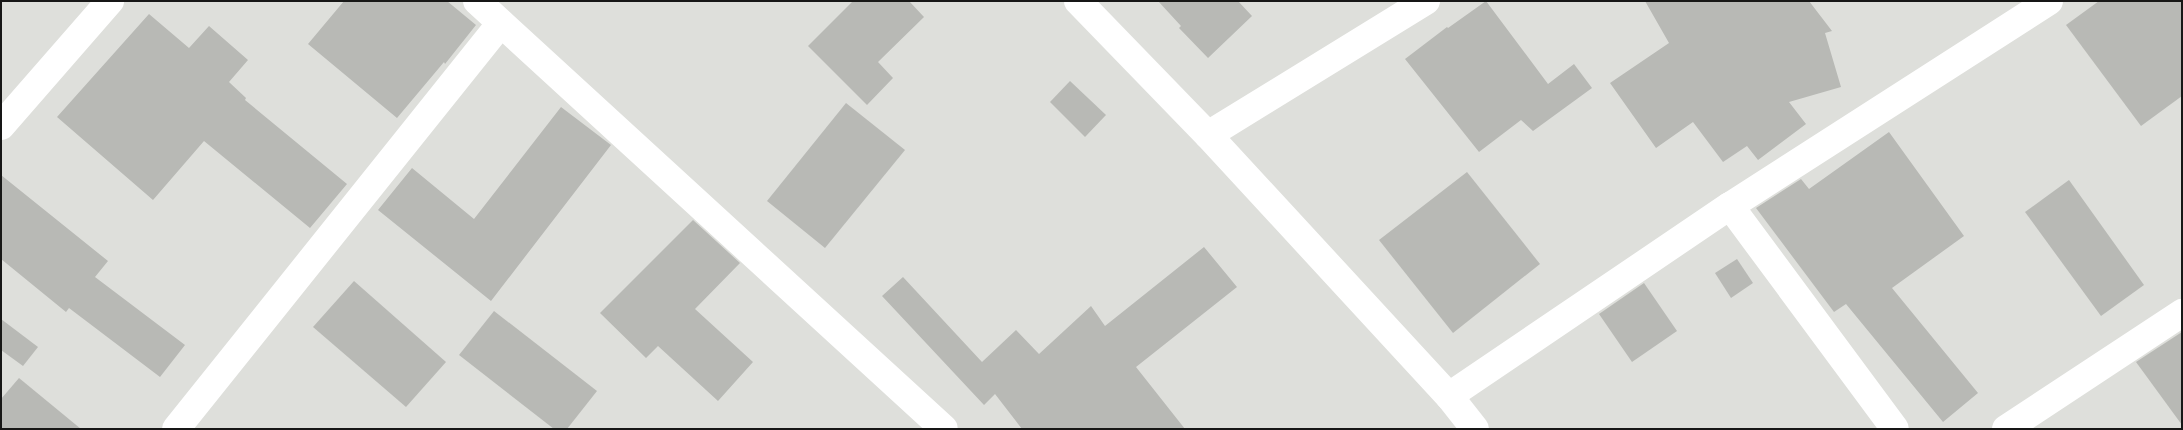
<!DOCTYPE html>
<html>
<head>
<meta charset="utf-8">
<style>
  body { margin:0 }
  #map { position:relative; width:2183px; height:430px; overflow:hidden; background:#dedfdb; font-family:"Roboto Condensed",sans-serif }
  div>[style] { position:absolute }
  .building>* { inset:0; background:#b8b9b5 }
  .minor>* { height:28px; margin:-14px; padding:0 14px; transform-origin:14px; border-radius:14px; background:#fff }
  .major>* { height:28px; margin:-14px; padding:0 14px; transform-origin:14px; border-radius:14px; background:#fff }
  span { translate:-50% -50%; white-space:nowrap; text-align:center; line-height:1.15; -webkit-text-stroke:5px #fff; paint-order:stroke }
  .frame { position:absolute; inset:0; border:2px solid #171716; pointer-events:none }
</style>
</head>
<body>
<div id="map">
  <div class="building">
    <div style="clip-path:polygon(344px 1px,447px 1px,476px 25px,445px 64px,444px 62px,397px 118px,308px 44px)"></div>
    <div style="clip-path:polygon(853px 1px,909px 1px,924px 17px,878px 62px,893px 78px,867px 105px,808px 46px)"></div>
    <div style="clip-path:polygon(1158px 1px,1238px 1px,1252px 16px,1208px 58px,1179px 28px,1181px 26px)"></div>
    <div style="clip-path:polygon(1486px 1px,1548px 84px,1574px 64px,1592px 88px,1533px 131px,1521px 120px,1479px 152px,1405px 59px,1447px 27px,1448px 28px)"></div>
    <div style="clip-path:polygon(1645px 1px,1809px 1px,1832px 31px,1825px 33px,1841px 87px,1789px 102px,1806px 124px,1758px 160px,1747px 146px,1723px 162px,1693px 122px,1656px 148px,1610px 83px,1669px 43px)"></div>
    <div style="clip-path:polygon(2099px 1px,2182px 1px,2182px 96px,2141px 126px,2066px 25px)"></div>
    <div style="clip-path:polygon(149px 14px,189px 48px,209px 26px,248px 60px,229px 82px,246px 98px,245px 100px,347px 184px,310px 228px,204px 141px,153px 200px,57px 117px)"></div>
    <div style="clip-path:polygon(1070px 81px,1106px 115px,1085px 137px,1050px 102px)"></div>
    <div style="clip-path:polygon(846px 103px,905px 150px,825px 248px,767px 201px)"></div>
    <div style="clip-path:polygon(561px 107px,611px 145px,491px 301px,378px 210px,412px 168px,474px 219px)"></div>
    <div style="clip-path:polygon(1889px 132px,1964px 236px,1892px 288px,1978px 393px,1943px 422px,1846px 304px,1834px 312px,1756px 208px,1801px 179px,1809px 189px)"></div>
    <div style="clip-path:polygon(1467px 172px,1540px 264px,1453px 333px,1379px 240px)"></div>
    <div style="clip-path:polygon(1px 175px,108px 261px,95px 277px,185px 345px,160px 377px,69px 308px,66px 312px,1px 259px)"></div>
    <div style="clip-path:polygon(2069px 180px,2144px 285px,2101px 316px,2025px 212px)"></div>
    <div style="clip-path:polygon(693px 220px,740px 263px,695px 309px,753px 362px,718px 401px,658px 346px,646px 358px,600px 313px)"></div>
    <div style="clip-path:polygon(1204px 247px,1237px 287px,1136px 367px,1185px 429px,1022px 429px,995px 394px,984px 405px,882px 296px,903px 277px,982px 362px,1016px 330px,1039px 354px,1091px 306px,1105px 326px)"></div>
    <div style="clip-path:polygon(1737px 259px,1753px 283px,1731px 298px,1715px 273px)"></div>
    <div style="clip-path:polygon(354px 281px,446px 362px,406px 407px,313px 327px)"></div>
    <div style="clip-path:polygon(1644px 283px,1677px 331px,1632px 362px,1599px 314px)"></div>
    <div style="clip-path:polygon(494px 311px,597px 391px,567px 429px,554px 429px,459px 355px)"></div>
    <div style="clip-path:polygon(1px 319px,38px 347px,23px 366px,1px 350px)"></div>
    <div style="clip-path:polygon(2182px 332px,2182px 425px,2136px 362px)"></div>
    <div style="clip-path:polygon(19px 378px,81px 429px,1px 429px,1px 399px)"></div>
  </div>
  <div class="minor">
    <div style="left:477px;top:1px;width:633px;rotate:42.5deg"></div>
    <div style="left:1px;top:126px;width:166px;rotate:-48.9deg"></div>
    <div style="left:1208px;top:135px;width:256px;rotate:-31.6deg"></div>
    <div style="left:1730px;top:206px;width:277px;rotate:53.5deg"></div>
    <div style="left:1449px;top:396px;width:339px;rotate:-34.1deg"></div>
    <div style="left:1730px;top:206px;width:379px;rotate:-32.7deg"></div>
    <div style="left:176px;top:429px;width:520px;rotate:-51.32deg"></div>
    <div style="left:2006px;top:429px;width:211px;rotate:-33.4deg"></div>
  </div>
  <div class="major">
    <div style="left:1078px;top:1px;width:187px;rotate:45.9deg"></div>
    <div style="left:1208px;top:135px;width:355px;rotate:47.3deg"></div>
    <div style="left:1449px;top:396px;width:42px;rotate:51.8deg"></div>
  </div>
  <div class="frame"></div>
</div>
</body>
</html>
